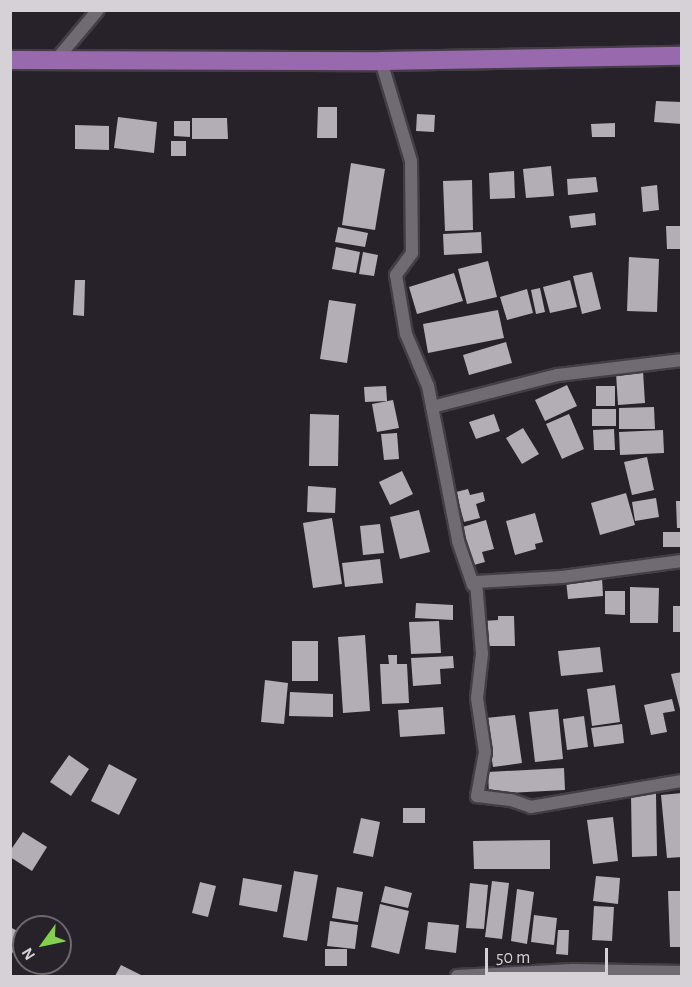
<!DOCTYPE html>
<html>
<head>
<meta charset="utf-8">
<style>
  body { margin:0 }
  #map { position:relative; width:692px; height:987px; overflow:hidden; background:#272229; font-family:"Alegreya Sans",sans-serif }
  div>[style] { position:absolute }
  .building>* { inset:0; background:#b3adb6 }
  .roads { filter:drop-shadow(2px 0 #433e45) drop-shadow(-2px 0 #433e45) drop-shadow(0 2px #433e45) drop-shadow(0 -2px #433e45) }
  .street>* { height:12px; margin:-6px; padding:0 6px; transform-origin:6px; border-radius:6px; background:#706a73 }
  .primary>* { height:18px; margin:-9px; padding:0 9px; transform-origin:9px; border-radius:9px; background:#9969ae }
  span { translate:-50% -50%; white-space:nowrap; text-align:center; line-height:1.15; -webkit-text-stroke:6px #272229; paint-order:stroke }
  .frame { position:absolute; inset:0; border:12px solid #d5d1d6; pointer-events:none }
  .north { position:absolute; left:12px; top:915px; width:60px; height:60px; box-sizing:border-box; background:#272229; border:2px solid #6d686e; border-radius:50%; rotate:237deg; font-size:16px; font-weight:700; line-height:24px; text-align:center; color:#d5d1d6 }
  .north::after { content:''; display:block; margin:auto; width:21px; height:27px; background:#83d04e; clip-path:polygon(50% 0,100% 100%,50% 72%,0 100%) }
  .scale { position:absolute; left:485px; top:948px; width:123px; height:27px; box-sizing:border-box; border:3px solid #d5d1d6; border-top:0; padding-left:8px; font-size:18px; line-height:21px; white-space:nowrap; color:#d5d1d6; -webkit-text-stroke:4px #272229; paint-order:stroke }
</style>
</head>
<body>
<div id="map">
  <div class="building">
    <div style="clip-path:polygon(656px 101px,682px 102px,682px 124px,654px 122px)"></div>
    <div style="clip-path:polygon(318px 107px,337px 107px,337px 138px,317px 138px)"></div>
    <div style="clip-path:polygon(417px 114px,435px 115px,434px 132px,416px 131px)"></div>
    <div style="clip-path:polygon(118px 117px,157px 122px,154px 153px,114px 148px)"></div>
    <div style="clip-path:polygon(192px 118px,227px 118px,228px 139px,192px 139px)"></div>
    <div style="clip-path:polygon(174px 121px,190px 121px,190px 137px,174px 136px)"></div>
    <div style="clip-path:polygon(615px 123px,615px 137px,592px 137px,591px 124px)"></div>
    <div style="clip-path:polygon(75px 125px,109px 126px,109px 150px,75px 149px)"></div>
    <div style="clip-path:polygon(171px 141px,186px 141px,186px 156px,171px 156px)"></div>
    <div style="clip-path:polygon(351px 163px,385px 169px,375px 230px,342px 225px)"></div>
    <div style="clip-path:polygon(551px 166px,554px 196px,526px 198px,523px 169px)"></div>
    <div style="clip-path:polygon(514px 171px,515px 198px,490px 199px,489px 173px)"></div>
    <div style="clip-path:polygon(596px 177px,598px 192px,568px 195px,567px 179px)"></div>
    <div style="clip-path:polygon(472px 180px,473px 230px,445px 231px,443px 181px)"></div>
    <div style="clip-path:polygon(657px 185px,659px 210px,643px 212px,641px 187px)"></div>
    <div style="clip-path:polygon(595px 213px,596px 225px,571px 228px,569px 216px)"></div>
    <div style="clip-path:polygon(666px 226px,682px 226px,682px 249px,667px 249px)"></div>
    <div style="clip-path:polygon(338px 227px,368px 233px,365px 247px,335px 242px)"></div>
    <div style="clip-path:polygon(481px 232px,482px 253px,444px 255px,443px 234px)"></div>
    <div style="clip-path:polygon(336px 247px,360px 252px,356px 273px,332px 269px)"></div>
    <div style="clip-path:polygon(363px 252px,378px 255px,374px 276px,359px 274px)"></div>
    <div style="clip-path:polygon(629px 257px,659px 259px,657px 312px,627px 311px)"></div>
    <div style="clip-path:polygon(488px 261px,497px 297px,467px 304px,458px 269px)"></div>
    <div style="clip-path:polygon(592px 272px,601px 309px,582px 314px,573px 276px)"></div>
    <div style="clip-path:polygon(454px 273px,463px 301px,417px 314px,409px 287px)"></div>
    <div style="clip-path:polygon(75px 280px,85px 280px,84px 316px,73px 315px)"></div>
    <div style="clip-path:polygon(570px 280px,577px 307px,550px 313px,543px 287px)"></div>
    <div style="clip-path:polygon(540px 288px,545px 312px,536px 314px,531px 290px)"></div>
    <div style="clip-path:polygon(527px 289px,533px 313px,507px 320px,500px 297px)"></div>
    <div style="clip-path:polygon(329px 300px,356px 304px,347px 363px,320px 359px)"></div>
    <div style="clip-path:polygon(498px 310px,504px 338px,428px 353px,423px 324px)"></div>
    <div style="clip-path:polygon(506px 342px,512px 363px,469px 375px,463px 355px)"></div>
    <div style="clip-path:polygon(643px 371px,645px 403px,618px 405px,616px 373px)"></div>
    <div style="clip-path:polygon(567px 385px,577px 406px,545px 421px,535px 400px)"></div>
    <div style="clip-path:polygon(386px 386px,387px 401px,365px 402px,364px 387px)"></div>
    <div style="clip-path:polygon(596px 386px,615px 386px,615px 406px,596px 406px)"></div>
    <div style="clip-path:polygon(393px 400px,399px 428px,377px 432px,372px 404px)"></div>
    <div style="clip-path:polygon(654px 407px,655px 429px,619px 429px,619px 408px)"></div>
    <div style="clip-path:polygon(592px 409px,616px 409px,616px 426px,592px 426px)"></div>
    <div style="clip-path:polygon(310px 414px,339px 415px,338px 466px,309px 466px)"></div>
    <div style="clip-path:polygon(494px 414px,500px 431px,476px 439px,469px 422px)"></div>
    <div style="clip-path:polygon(569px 414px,584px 449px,562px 459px,546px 424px)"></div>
    <div style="clip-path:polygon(523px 428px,539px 454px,522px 464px,506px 438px)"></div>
    <div style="clip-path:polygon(614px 429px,615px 450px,594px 450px,593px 430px)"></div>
    <div style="clip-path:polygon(663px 430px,664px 453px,620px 455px,619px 432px)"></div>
    <div style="clip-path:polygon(397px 433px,399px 459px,384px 460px,381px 434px)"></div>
    <div style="clip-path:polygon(647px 457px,654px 490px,632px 495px,624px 462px)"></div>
    <div style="clip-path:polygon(402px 471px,413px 494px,390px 505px,379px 482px)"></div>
    <div style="clip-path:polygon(308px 486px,336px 488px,335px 513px,307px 512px)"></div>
    <div style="clip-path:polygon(468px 489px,470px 495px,483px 492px,485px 501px,476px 504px,480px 518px,464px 522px,456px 492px)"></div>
    <div style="clip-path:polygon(626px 493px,635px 525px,600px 535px,591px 503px)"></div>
    <div style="clip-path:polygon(656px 498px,659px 517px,635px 521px,632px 502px)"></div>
    <div style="clip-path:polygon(676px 501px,682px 501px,682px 528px,677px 528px)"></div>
    <div style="clip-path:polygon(419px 510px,430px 552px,400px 559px,390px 517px)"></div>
    <div style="clip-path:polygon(535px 513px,543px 542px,535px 544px,536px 549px,515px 555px,506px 521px)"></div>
    <div style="clip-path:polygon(332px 518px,342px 584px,313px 588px,303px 523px)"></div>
    <div style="clip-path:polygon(486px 520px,494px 549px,482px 552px,485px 562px,470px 566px,459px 528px)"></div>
    <div style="clip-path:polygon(380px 524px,384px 553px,363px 555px,360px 526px)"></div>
    <div style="clip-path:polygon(663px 532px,682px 532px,682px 547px,663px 547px)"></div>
    <div style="clip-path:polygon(380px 559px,383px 583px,345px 587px,342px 563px)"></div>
    <div style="clip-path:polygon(602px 577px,603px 596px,568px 599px,566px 580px)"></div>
    <div style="clip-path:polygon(630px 587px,659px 588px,658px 623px,630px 623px)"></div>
    <div style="clip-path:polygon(605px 591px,625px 591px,625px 615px,605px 614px)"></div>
    <div style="clip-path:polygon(416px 603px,453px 605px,453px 620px,415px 618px)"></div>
    <div style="clip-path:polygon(673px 606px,682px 606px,682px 632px,673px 632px)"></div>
    <div style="clip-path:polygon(498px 616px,514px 616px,515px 646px,484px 646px,483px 621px,498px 620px)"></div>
    <div style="clip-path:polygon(439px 621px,441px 653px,411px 654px,409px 622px)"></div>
    <div style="clip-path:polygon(365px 635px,370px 711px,343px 713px,338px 637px)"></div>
    <div style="clip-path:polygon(292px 641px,318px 641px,318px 681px,292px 681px)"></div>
    <div style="clip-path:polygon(600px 647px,603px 672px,561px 676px,558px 651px)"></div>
    <div style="clip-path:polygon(388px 655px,397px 655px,397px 664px,407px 664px,409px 703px,382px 704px,380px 664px,389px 664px)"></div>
    <div style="clip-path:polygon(453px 656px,454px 668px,440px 669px,441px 684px,413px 686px,411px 658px)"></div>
    <div style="clip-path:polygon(682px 672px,682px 709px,680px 709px,671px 674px)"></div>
    <div style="clip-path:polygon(265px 680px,288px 683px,284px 724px,261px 722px)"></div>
    <div style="clip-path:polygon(615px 685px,620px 722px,592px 726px,587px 689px)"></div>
    <div style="clip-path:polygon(290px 692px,333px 694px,333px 717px,289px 716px)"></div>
    <div style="clip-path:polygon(672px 699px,675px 711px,663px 713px,667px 732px,651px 735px,644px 705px)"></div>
    <div style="clip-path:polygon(443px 707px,445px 734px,400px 737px,398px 710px)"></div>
    <div style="clip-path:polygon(558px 709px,563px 759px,535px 762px,529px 712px)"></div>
    <div style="clip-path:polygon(515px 715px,522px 763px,493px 767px,486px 718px)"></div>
    <div style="clip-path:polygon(584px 716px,588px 747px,567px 750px,563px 719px)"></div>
    <div style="clip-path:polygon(622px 724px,624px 743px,594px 747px,591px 728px)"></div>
    <div style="clip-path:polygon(69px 755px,89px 769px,71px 796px,50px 782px)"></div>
    <div style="clip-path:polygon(109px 764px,137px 779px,119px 815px,91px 801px)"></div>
    <div style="clip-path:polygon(564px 768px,565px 790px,489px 794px,488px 772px)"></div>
    <div style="clip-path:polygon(682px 793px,682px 857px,667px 858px,661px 795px)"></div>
    <div style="clip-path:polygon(631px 794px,656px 794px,657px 856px,632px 857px)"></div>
    <div style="clip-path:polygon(403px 808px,425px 808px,425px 823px,403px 823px)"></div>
    <div style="clip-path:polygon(613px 817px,618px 861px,593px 864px,587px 820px)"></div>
    <div style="clip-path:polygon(361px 818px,380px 822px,373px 857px,353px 853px)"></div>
    <div style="clip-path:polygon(23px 832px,47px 847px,32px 871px,10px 857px,10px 851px)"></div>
    <div style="clip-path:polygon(550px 840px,550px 869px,474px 869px,473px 841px)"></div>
    <div style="clip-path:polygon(294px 871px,318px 875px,307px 941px,283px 937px)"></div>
    <div style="clip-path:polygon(596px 876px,620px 878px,618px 904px,593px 901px)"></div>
    <div style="clip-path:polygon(243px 878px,282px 885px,277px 912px,239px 905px)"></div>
    <div style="clip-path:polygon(492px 881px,509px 883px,502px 939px,485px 937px)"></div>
    <div style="clip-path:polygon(200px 882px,216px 886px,208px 917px,192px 913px)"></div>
    <div style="clip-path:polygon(470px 883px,488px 885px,484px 929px,466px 928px)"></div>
    <div style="clip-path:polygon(385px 886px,412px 893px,408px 908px,381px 902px)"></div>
    <div style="clip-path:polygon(337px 887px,363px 892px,358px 922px,332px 918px)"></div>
    <div style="clip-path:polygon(517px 889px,534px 892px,527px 944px,511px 941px)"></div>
    <div style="clip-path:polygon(668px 891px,682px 891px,682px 947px,670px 947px)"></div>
    <div style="clip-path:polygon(380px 904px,409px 911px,399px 954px,371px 947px)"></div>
    <div style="clip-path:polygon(594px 906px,614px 907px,612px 941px,592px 940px)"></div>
    <div style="clip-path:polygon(534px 915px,557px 918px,554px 945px,531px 942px)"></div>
    <div style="clip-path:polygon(330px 921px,358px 925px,355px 949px,327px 946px)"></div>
    <div style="clip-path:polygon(428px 922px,459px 925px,456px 953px,425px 949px)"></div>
    <div style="clip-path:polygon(10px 927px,23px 934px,10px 957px)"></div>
    <div style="clip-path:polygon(558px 930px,569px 930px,568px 955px,556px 954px)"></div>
    <div style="clip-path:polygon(325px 949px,347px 949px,347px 966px,325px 966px)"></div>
    <div style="clip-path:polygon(121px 965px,143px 976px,115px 976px)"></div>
  </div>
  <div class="roads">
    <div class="street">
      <div style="left:56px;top:60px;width:65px;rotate:-50deg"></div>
      <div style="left:381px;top:61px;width:104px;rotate:73.3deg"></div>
      <div style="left:411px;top:161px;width:92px;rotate:89.4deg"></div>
      <div style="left:412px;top:253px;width:27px;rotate:126deg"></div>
      <div style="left:396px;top:275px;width:60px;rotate:80.4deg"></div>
      <div style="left:406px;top:334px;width:56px;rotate:67.1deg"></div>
      <div style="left:428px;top:386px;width:158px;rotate:79deg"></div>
      <div style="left:458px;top:541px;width:46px;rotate:71.2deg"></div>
      <div style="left:473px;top:585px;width:4px;rotate:-45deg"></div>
      <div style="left:476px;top:582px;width:86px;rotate:-3.3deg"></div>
      <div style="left:562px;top:577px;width:121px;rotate:-7.6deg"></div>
      <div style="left:432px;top:407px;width:130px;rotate:-14.3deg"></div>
      <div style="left:558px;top:375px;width:125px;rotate:-6.9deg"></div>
      <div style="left:476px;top:582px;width:72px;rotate:85.2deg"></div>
      <div style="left:482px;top:654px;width:44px;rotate:96.5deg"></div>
      <div style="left:477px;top:698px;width:55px;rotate:81.6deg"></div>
      <div style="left:485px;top:752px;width:45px;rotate:100.3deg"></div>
      <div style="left:477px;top:796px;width:34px;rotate:7deg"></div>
      <div style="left:511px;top:800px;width:21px;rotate:19deg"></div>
      <div style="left:531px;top:807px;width:153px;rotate:-9.8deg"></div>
      <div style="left:457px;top:976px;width:116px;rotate:-3deg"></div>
      <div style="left:573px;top:970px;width:109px;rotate:1.1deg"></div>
    </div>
    <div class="primary">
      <div style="left:10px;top:60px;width:371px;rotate:0.2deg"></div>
      <div style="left:381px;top:61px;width:301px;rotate:-1deg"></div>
    </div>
  </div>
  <div class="frame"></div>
  <div class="north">N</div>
  <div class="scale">50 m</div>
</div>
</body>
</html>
